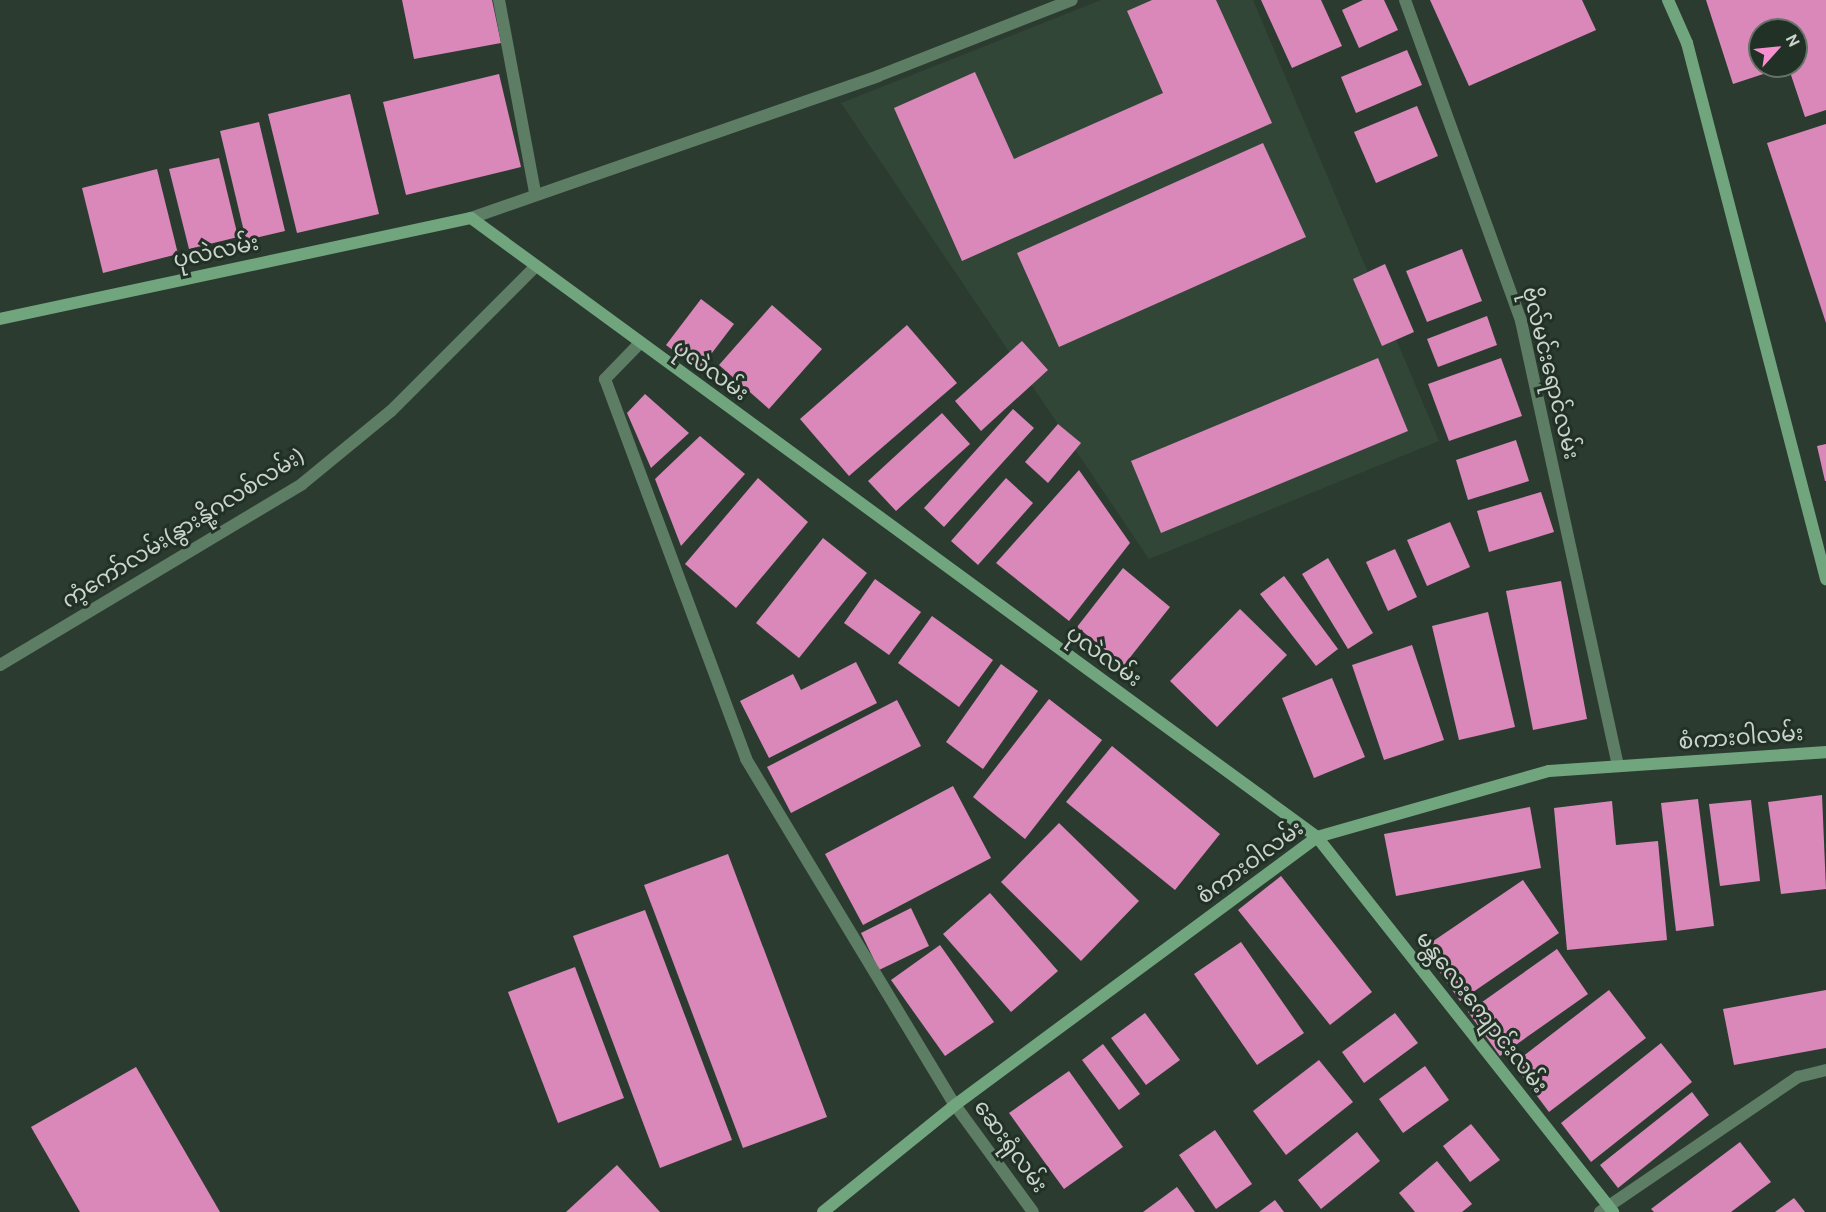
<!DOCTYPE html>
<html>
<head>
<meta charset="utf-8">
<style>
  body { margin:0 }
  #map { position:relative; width:1826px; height:1212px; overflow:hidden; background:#2c3b30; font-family:Cabin,"Noto Sans Myanmar",sans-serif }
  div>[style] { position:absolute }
  .built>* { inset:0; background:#314636 }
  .building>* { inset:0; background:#d988b9 }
  .street>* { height:12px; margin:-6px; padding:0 6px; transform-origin:6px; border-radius:6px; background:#5d7d65 }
  .secondary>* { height:12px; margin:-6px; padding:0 6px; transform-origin:6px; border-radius:6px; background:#71a57e }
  span { translate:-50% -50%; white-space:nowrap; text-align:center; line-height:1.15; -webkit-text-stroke:6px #223126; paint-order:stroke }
  .street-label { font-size:22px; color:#cbd4cc }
  .north { position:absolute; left:1748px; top:18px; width:60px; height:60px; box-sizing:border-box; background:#223126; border:2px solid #667268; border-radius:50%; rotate:63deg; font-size:16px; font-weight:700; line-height:24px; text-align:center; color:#cbd4cc }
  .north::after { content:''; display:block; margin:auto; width:21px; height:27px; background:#f690cf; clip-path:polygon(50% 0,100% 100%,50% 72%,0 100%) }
</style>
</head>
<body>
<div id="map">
  <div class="built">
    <div style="clip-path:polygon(1101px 0,1253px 0,1439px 441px,1149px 559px,841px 103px)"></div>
  </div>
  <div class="building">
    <div style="clip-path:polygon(402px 0,492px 0,501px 43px,414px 59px)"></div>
    <div style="clip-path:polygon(1152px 0,1216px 0,1272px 123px,962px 261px,894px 108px,975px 72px,1014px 159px,1163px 93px,1127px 11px)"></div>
    <div style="clip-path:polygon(1261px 0,1321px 0,1342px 46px,1292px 68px)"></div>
    <div style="clip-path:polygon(1363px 0,1384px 0,1398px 30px,1359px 48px,1342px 10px)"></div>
    <div style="clip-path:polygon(1430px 0,1582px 0,1596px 30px,1469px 86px)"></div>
    <div style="clip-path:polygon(evenodd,1706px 0,1826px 0,1826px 110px,1805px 117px,1788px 66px,1733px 84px,1706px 0,1760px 30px,1796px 30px,1796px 66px,1760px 66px,1760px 30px)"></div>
    <div style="clip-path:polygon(1407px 50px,1422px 85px,1356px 113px,1341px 77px)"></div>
    <div style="clip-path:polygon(499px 74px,521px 167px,406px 195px,383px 102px)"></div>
    <div style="clip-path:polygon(350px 94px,379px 214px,297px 233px,268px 114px)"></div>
    <div style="clip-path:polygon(1417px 106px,1438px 156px,1376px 183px,1354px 132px)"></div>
    <div style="clip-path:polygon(259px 122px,285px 231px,246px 240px,220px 131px)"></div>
    <div style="clip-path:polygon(1826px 124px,1826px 323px,1767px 143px)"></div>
    <div style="clip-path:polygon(1263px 143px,1306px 237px,1059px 347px,1017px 253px)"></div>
    <div style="clip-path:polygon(219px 158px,238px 237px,189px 249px,169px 169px)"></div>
    <div style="clip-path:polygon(157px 169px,178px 254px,103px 273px,82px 188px)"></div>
    <div style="clip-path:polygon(1462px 249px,1482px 301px,1427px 322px,1406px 271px)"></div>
    <div style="clip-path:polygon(1385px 264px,1414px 332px,1382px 346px,1353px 279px)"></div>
    <div style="clip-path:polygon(701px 299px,734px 324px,699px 370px,666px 345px)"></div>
    <div style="clip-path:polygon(772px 305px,822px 349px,769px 409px,719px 365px)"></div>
    <div style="clip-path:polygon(1487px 316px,1497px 345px,1438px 367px,1427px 339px)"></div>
    <div style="clip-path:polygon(907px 325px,957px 383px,849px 476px,800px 419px)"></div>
    <div style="clip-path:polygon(1022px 341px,1048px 370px,981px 431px,955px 401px)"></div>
    <div style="clip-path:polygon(1378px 358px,1408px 431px,1161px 533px,1131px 461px)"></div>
    <div style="clip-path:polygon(1501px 358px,1522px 416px,1449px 441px,1428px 384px)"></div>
    <div style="clip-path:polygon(645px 394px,689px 433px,651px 468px,627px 413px)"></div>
    <div style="clip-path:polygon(1013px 409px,1034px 428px,944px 527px,924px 508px)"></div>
    <div style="clip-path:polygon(942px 413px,970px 444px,896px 511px,868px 481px)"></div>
    <div style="clip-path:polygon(1058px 424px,1081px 443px,1048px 483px,1025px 462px)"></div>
    <div style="clip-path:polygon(700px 436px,745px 474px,681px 546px,655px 479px)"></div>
    <div style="clip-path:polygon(1516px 440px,1529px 481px,1468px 500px,1456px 460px)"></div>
    <div style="clip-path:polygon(1826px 444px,1826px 481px,1825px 481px,1817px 446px)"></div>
    <div style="clip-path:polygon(1079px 470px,1130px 543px,1069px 621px,996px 563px)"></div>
    <div style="clip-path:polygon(758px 478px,808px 522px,736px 608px,685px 564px)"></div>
    <div style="clip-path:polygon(1006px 478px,1033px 503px,978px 565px,951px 541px)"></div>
    <div style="clip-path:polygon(1541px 492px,1554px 532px,1489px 552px,1477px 511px)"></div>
    <div style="clip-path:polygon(1450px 522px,1470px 567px,1427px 586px,1407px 540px)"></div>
    <div style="clip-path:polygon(823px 538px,867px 573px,799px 658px,756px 623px)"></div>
    <div style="clip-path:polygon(1395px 549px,1417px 597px,1388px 611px,1366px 562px)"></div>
    <div style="clip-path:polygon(1328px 558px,1373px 633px,1348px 649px,1302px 574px)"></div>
    <div style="clip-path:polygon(1123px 568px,1170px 607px,1124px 665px,1077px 627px)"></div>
    <div style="clip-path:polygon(1284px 576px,1338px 649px,1316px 666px,1260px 594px)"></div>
    <div style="clip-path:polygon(875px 579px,921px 612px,889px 655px,844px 623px)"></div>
    <div style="clip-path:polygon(1561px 581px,1587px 719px,1533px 730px,1506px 591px)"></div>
    <div style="clip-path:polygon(1240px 609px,1287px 655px,1217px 727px,1170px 681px)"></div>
    <div style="clip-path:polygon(1488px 612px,1515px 727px,1459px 740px,1432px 626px)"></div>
    <div style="clip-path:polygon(932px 616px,993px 660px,959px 707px,898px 663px)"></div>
    <div style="clip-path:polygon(1412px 645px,1444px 740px,1384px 760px,1352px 665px)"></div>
    <div style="clip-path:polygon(856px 662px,877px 703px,769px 758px,740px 701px,793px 674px,801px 690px)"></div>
    <div style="clip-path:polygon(1001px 664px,1038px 691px,983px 769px,946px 742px)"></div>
    <div style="clip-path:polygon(1332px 678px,1365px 757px,1314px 778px,1282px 698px)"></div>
    <div style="clip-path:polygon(1049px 699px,1102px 740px,1025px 839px,973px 797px)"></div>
    <div style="clip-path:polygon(897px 700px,921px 746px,791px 813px,767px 767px)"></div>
    <div style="clip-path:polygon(1112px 746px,1220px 834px,1175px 890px,1066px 802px)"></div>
    <div style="clip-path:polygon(953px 786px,991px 858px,863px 925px,825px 854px)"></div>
    <div style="clip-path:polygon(1822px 795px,1826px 889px,1781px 894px,1768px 802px)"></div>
    <div style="clip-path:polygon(1698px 799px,1714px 926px,1676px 931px,1661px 803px)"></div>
    <div style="clip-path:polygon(1751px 800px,1760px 881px,1720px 886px,1709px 804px)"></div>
    <div style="clip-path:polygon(1612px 801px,1616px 845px,1658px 841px,1667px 940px,1567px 950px,1554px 808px)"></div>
    <div style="clip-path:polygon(1530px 807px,1541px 868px,1396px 896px,1384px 834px)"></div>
    <div style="clip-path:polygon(1059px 823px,1139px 901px,1081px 961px,1001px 882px)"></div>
    <div style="clip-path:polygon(728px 854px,827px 1117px,743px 1148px,644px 885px)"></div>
    <div style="clip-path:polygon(1281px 876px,1372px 992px,1330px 1025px,1238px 910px)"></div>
    <div style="clip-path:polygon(1523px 880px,1559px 933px,1460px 1001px,1423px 948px)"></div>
    <div style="clip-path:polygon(990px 893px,1058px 971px,1011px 1012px,943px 934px)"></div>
    <div style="clip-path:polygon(911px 908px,929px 946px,879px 970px,861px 933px)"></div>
    <div style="clip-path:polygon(645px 910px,732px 1140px,660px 1168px,573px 936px)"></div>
    <div style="clip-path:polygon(1241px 942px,1304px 1033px,1257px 1065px,1194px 974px)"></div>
    <div style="clip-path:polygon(940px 945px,994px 1022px,945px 1056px,891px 980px)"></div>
    <div style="clip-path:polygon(1557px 949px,1588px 994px,1500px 1056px,1468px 1012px)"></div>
    <div style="clip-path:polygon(575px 967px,624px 1098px,558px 1123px,508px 992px)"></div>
    <div style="clip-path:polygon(1609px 990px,1646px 1038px,1549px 1112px,1513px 1064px)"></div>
    <div style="clip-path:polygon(1826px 990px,1826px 1048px,1734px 1065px,1723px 1009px)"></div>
    <div style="clip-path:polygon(1145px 1013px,1180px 1060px,1146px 1085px,1111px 1038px)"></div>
    <div style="clip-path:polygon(1395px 1013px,1418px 1043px,1364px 1083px,1342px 1052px)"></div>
    <div style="clip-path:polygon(1661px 1043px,1692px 1082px,1591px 1162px,1561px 1123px)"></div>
    <div style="clip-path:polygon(1103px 1044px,1140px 1094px,1119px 1110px,1082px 1060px)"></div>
    <div style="clip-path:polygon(1319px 1060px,1353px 1102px,1286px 1155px,1253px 1111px)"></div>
    <div style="clip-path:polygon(1425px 1066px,1449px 1100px,1403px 1133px,1379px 1099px)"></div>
    <div style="clip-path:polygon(136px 1067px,220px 1212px,80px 1212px,31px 1127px)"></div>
    <div style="clip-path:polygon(1069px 1071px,1123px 1147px,1064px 1189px,1009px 1113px)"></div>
    <div style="clip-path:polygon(1692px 1092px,1709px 1115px,1618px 1188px,1600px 1165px)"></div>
    <div style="clip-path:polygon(1471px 1124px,1500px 1160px,1470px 1182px,1443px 1146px)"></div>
    <div style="clip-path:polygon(1215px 1130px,1252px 1184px,1216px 1209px,1179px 1155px)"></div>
    <div style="clip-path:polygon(1357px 1132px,1380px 1161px,1321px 1209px,1298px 1180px)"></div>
    <div style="clip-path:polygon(1740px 1142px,1771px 1182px,1731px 1212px,1654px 1212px,1651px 1209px)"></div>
    <div style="clip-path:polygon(1437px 1161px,1472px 1204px,1462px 1212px,1415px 1212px,1399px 1193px)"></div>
    <div style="clip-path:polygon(617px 1165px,660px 1212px,566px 1212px)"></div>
    <div style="clip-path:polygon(1177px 1187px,1195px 1212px,1143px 1212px)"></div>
    <div style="clip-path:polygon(1794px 1198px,1805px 1212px,1775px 1212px)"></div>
    <div style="clip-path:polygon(1275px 1200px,1284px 1212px,1259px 1212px)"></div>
  </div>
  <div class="street">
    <div style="left:499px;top:0;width:196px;rotate:79.4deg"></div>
    <div style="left:1405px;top:0;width:341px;rotate:70.1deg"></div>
    <div style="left:1521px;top:321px;width:455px;rotate:77.7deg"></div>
    <div style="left:471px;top:218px;width:431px;rotate:-19.2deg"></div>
    <div style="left:878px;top:76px;width:208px;rotate:-21.4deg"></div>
    <div style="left:639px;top:344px;width:49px;rotate:134.2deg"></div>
    <div style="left:605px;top:379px;width:405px;rotate:69.6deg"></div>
    <div style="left:746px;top:759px;width:404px;rotate:58.9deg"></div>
    <div style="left:955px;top:1105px;width:132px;rotate:53.9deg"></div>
    <div style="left:0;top:665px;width:352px;rotate:-30.9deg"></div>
    <div style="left:302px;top:484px;width:115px;rotate:-39.4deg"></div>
    <div style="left:391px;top:411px;width:205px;rotate:-45deg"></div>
    <div style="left:1600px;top:1212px;width:240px;rotate:-34.3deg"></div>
    <div style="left:1798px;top:1077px;width:29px;rotate:-14deg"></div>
  </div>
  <div class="secondary">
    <div style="left:1668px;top:0;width:47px;rotate:66.2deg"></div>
    <div style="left:1687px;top:43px;width:554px;rotate:75.46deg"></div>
    <div style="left:0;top:319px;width:482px;rotate:-12.1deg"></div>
    <div style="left:471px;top:218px;width:1048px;rotate:36.19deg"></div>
    <div style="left:1317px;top:837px;width:478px;rotate:51.7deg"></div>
    <div style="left:823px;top:1212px;width:170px;rotate:-39deg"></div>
    <div style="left:955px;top:1105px;width:450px;rotate:-36.5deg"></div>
    <div style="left:1317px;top:837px;width:241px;rotate:-15.9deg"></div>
    <div style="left:1549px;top:771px;width:278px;rotate:-3.9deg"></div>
  </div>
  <div class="street-label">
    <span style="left:216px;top:251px;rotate:-12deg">ပုလဲလမ်း</span>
    <span style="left:711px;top:370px;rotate:36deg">ပုလဲလမ်း</span>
    <span style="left:1551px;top:373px;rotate:76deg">ဗိုလ်မင်းရောင်လမ်း</span>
    <span style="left:183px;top:528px;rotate:-32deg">ကံ့ကော်လမ်း(နွားနို့ဂလစ်လမ်း)</span>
    <span style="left:1104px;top:656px;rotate:36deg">ပုလဲလမ်း</span>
    <span style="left:1741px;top:737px;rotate:-4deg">စံကားဝါလမ်း</span>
    <span style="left:1250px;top:862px;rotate:-36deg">စံကားဝါလမ်း</span>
    <span style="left:1482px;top:1012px;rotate:52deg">မန္တလေးကျောင်းလမ်း</span>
    <span style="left:1011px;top:1146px;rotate:54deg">ဆေးရုံလမ်း</span>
  </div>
  <div class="north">N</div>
</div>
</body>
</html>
